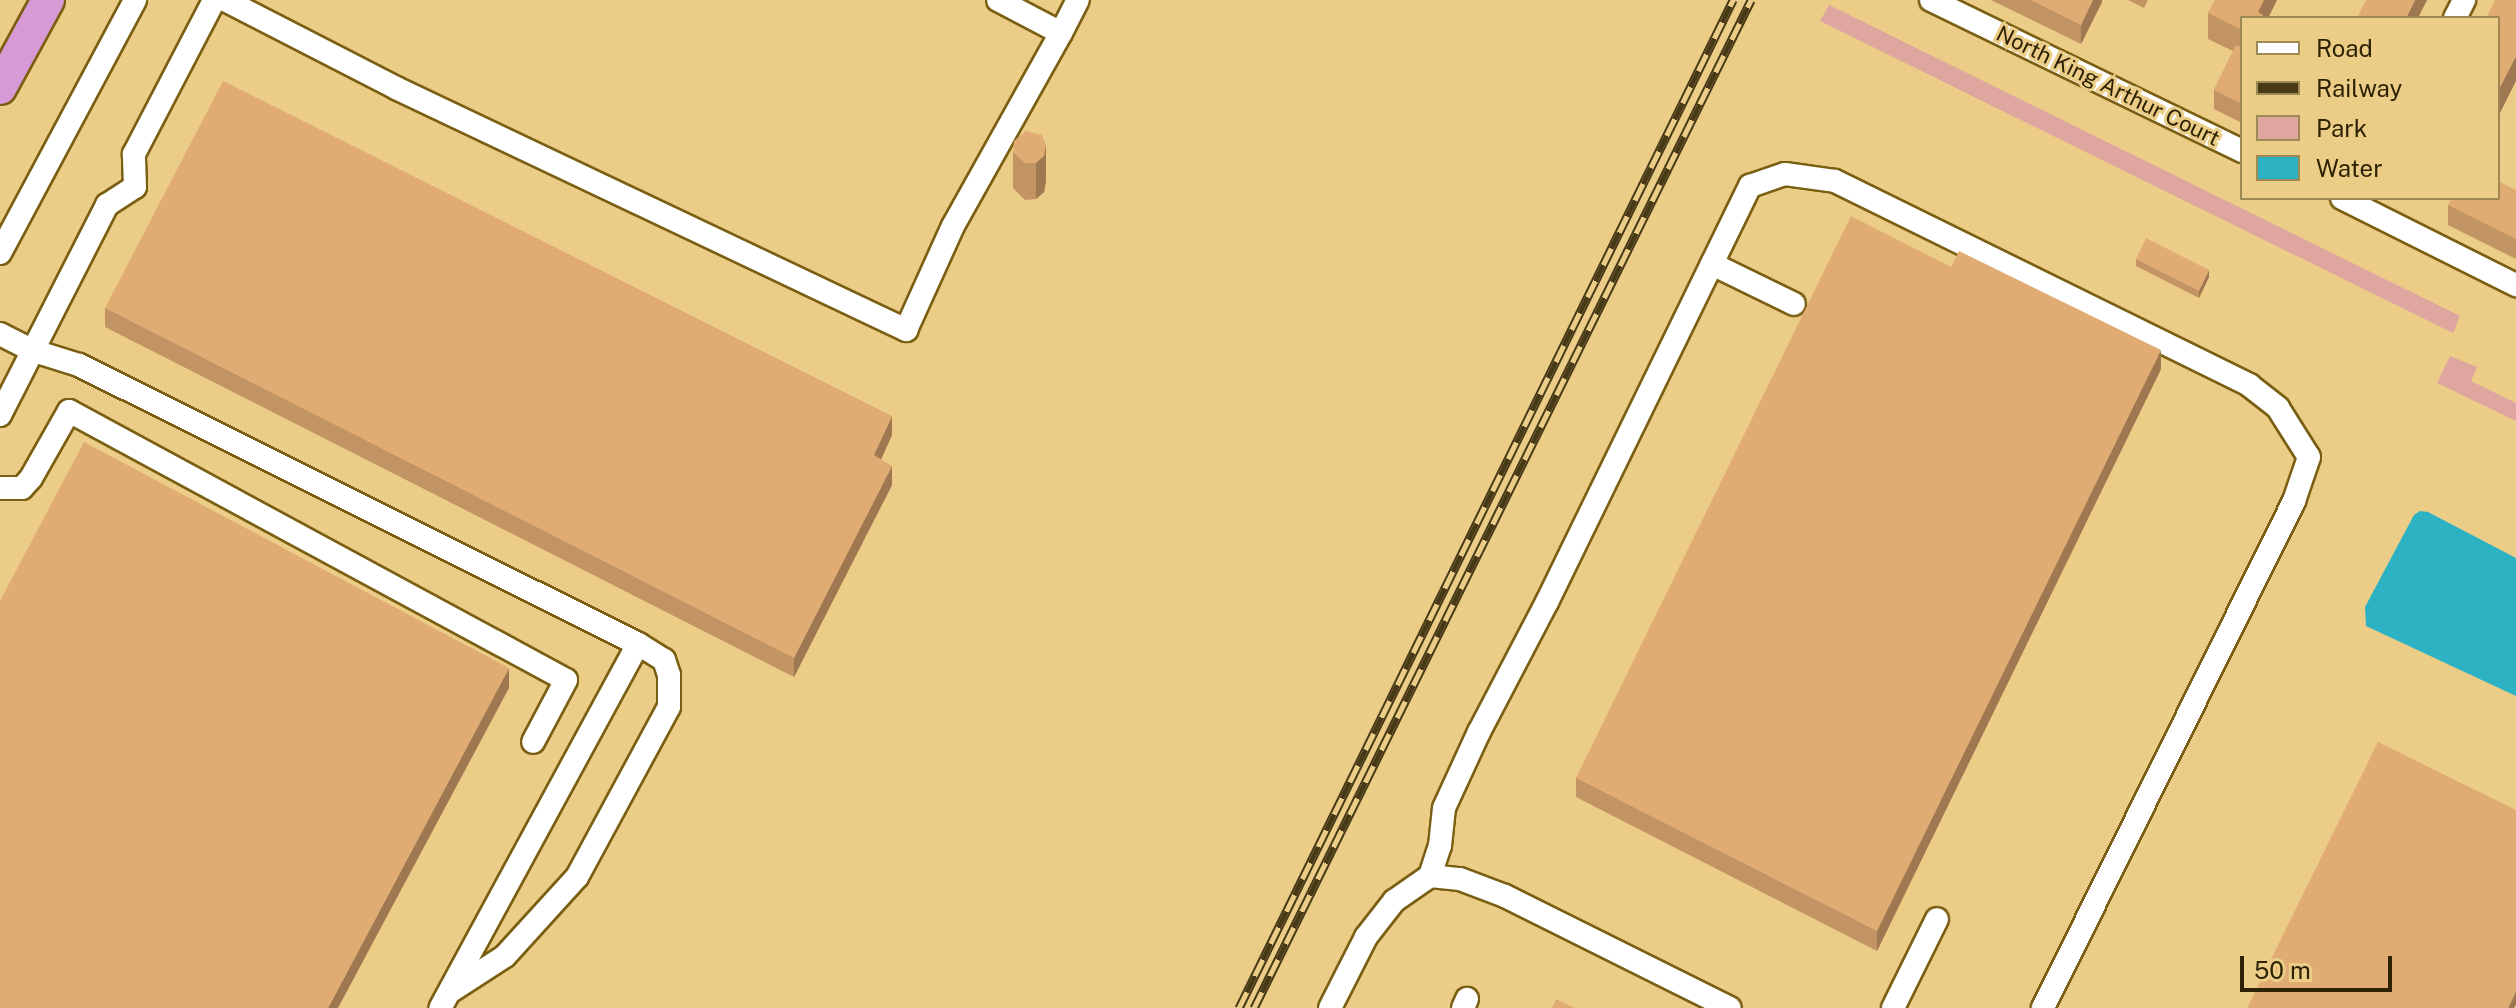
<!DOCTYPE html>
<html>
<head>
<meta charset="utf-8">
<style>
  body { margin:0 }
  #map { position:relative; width:2516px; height:1008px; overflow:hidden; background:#ebcd87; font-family:"Public Sans",sans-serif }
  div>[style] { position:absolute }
  .green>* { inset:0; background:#dfa69f }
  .water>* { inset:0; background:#2db2c3 }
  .roads { filter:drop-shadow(2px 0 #7a5f12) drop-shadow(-2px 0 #7a5f12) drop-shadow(0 2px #7a5f12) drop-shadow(0 -2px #7a5f12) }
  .minor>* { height:22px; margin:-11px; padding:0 11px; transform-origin:11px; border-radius:11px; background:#fff }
  .highway>* { height:32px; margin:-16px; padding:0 16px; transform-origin:16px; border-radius:16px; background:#d89ad6 }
  .rail>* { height:9px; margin-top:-4.5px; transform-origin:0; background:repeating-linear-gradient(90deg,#ebcd87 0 18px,#483a17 0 36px); box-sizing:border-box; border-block:2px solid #483a17 }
  .wall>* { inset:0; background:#c29464 }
  .shaded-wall>* { inset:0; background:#9e7851 }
  .building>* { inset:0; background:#e1ac74 }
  span { translate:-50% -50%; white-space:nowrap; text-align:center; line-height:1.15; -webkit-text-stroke:6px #ebcd87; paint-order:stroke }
  .street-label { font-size:22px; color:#2d2204 }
  .legend { position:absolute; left:2240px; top:16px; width:260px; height:184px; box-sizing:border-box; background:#ebcd87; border:2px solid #9f8953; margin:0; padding:10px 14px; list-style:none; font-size:24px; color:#2d2204 }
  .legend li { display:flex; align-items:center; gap:16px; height:40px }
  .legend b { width:40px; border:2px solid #9f8953 }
  .scale { position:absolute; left:2240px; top:956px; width:152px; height:36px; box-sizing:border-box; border:4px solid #2d2204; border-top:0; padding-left:10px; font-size:24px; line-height:28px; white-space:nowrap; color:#2d2204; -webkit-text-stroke:6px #ebcd87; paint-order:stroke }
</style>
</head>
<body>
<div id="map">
  <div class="green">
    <div style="clip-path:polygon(1829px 5px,2460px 316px,2453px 333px,1820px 21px)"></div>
    <div style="clip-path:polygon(2450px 356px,2477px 367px,2471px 381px,2516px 403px,2516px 421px,2437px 383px)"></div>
  </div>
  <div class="water">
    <div style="clip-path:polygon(2420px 511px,2428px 512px,2516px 558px,2516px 696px,2366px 626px,2365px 607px,2414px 515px)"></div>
  </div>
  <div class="roads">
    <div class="minor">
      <div style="left:225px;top:0;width:192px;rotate:27.2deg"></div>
      <div style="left:396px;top:88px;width:565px;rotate:25.38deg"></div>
      <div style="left:906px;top:330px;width:114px;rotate:-65.7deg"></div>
      <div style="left:953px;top:226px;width:221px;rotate:-60.8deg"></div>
      <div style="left:1061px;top:33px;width:71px;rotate:-152.4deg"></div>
      <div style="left:1931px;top:0;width:346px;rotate:25.9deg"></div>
      <div style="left:2455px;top:18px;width:20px;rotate:-63deg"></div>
      <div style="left:1061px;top:33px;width:37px;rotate:-63deg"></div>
      <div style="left:2342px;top:198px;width:195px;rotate:26.6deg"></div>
      <div style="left:0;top:253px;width:287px;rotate:-61.9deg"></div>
      <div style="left:1712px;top:264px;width:91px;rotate:26deg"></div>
      <div style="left:0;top:334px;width:38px;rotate:27deg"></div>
      <div style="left:34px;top:351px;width:47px;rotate:17.3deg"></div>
      <div style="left:79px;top:365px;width:625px;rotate:26.52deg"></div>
      <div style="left:638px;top:644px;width:414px;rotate:118.5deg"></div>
      <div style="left:0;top:415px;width:236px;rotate:-63deg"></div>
      <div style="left:107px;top:205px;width:33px;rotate:-33deg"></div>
      <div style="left:135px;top:187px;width:33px;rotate:-92deg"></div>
      <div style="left:134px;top:154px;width:174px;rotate:-62.5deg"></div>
      <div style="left:0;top:488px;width:22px"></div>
      <div style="left:22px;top:488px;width:13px;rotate:-48deg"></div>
      <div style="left:31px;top:478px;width:77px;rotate:-60.4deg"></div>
      <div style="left:69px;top:411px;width:565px;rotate:28.42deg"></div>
      <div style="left:566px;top:680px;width:70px;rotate:118deg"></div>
      <div style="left:1430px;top:876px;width:32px;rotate:-72deg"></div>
      <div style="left:1440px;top:846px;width:38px;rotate:-84deg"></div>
      <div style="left:1444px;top:808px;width:84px;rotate:-65.3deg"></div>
      <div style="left:1479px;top:732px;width:147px;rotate:-62.4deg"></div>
      <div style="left:1547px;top:602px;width:463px;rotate:-64deg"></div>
      <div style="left:1750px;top:186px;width:37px;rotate:-19deg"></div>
      <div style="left:1785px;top:174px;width:50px;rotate:8deg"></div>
      <div style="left:1835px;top:181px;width:462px;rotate:26.2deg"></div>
      <div style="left:2249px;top:385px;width:37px;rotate:38deg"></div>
      <div style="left:2278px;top:408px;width:58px;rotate:57.7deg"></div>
      <div style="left:2309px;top:457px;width:46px;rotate:108.8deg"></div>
      <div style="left:2294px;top:501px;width:566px;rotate:116.34deg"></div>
      <div style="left:1430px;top:876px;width:30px;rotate:6deg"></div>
      <div style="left:1460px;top:879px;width:48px;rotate:20.7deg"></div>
      <div style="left:1505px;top:896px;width:251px;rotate:26.5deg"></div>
      <div style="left:451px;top:991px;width:64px;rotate:-32.9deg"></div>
      <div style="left:505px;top:956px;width:107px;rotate:-47.7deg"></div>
      <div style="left:577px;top:877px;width:193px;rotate:-61.6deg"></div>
      <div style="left:669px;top:707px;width:32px;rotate:-90deg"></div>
      <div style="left:669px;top:675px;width:16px;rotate:-108deg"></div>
      <div style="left:664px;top:660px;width:31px;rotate:-148deg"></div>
      <div style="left:1330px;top:1008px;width:80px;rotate:-63.1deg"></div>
      <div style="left:1366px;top:937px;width:46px;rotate:-52.1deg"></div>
      <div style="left:1394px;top:901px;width:44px;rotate:-34.8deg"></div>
      <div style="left:1463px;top:1008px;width:10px;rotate:-66deg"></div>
      <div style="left:1893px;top:1008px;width:99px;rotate:-63.7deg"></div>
    </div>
    <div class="highway">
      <div style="left:0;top:88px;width:100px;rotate:-61.4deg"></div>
    </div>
  </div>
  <div class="rail">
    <div style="left:1239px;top:1008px;width:1123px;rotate:-63.89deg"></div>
    <div style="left:1254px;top:1008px;width:1124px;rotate:-63.75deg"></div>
  </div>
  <div class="wall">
    <div style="clip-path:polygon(1991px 0,2102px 0,2102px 2px,2081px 44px)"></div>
    <div style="clip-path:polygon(2128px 0,2148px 0,2144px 8px)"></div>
    <div style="clip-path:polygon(2215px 0,2277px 0,2268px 18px,2242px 18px,2242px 123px,2214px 109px,2214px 90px,2233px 51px,2208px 39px,2208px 13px)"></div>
    <div style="clip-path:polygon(1026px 131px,1046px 181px,1044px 192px,1036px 199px,1025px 200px,1013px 188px,1013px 152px)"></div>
    <div style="clip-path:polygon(2516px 190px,2516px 259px,2448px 225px,2448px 205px)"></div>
    <div style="clip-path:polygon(2136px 259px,2209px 277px,2199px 298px,2136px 266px)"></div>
    <div style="clip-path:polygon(1951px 267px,2161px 369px,1877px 951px,1576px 797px,1576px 778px)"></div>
    <div style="clip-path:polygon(105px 308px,892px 435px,881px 459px,892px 485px,794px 677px,105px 327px)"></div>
  </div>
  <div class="shaded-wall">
    <div style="clip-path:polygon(2093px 0,2102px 0,2102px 2px,2081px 44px,2081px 25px)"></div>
    <div style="clip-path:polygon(2264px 0,2277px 0,2268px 18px,2258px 18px,2258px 12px)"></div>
    <div style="clip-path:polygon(2415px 0,2427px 0,2418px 18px,2406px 18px)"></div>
    <div style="clip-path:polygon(2516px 56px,2516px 81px,2498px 117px,2498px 91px)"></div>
    <div style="clip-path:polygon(1046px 145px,1046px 181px,1044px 192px,1036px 199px,1036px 163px)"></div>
    <div style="clip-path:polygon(2209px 270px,2209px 277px,2199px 298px,2199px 291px)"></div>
    <div style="clip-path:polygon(2161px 350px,2161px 369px,1877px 951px,1877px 931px)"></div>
    <div style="clip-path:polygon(892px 416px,892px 435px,874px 475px,874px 455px)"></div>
    <div style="clip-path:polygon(892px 466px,892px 485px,794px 677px,794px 658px)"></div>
    <div style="clip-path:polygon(509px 668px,509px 688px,338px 1008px,328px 1008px)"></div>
    <div style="clip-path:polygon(2516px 991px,2516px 1005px,2514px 1008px,2508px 1008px)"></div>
  </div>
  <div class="building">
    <div style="clip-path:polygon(2031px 0,2093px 0,2081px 25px)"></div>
    <div style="clip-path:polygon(2215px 0,2264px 0,2258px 12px,2263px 15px,2261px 18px,2242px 18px,2242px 30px,2208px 13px)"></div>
    <div style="clip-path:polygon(2366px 0,2415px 0,2406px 18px,2357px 18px)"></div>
    <div style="clip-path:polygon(2495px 0,2516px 0,2516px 56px,2498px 91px,2498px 18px,2486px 18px)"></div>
    <div style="clip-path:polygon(2236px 45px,2242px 48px,2242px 104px,2214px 90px)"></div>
    <div style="clip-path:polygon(223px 81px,892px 416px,874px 455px,892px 466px,794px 658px,105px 308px)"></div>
    <div style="clip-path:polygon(1026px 131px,1042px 135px,1046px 145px,1044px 156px,1036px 163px,1025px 163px,1013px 152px,1014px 141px)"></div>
    <div style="clip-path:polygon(2498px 181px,2516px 190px,2516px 239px,2448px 205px,2452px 198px,2498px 198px)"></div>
    <div style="clip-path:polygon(1851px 216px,1951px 267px,1959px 251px,2161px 350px,1877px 931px,1576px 778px)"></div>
    <div style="clip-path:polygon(2146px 238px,2209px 270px,2199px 291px,2136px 259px)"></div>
    <div style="clip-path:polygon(84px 442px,509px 668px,328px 1008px,0 1008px,0 601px)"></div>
    <div style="clip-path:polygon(2378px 742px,2516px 810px,2516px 991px,2508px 1008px,2247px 1008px)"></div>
    <div style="clip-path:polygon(1556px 999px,1575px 1008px,1552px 1008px)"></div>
  </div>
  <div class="street-label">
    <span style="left:2108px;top:86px;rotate:26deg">North King Arthur Court</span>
  </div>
  <ul class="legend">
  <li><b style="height:10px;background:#fff"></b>Road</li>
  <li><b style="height:10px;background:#483a17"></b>Railway</li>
  <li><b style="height:22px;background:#dfa69f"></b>Park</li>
  <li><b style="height:22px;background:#2db2c3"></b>Water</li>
  </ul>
  <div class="scale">50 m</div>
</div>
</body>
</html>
